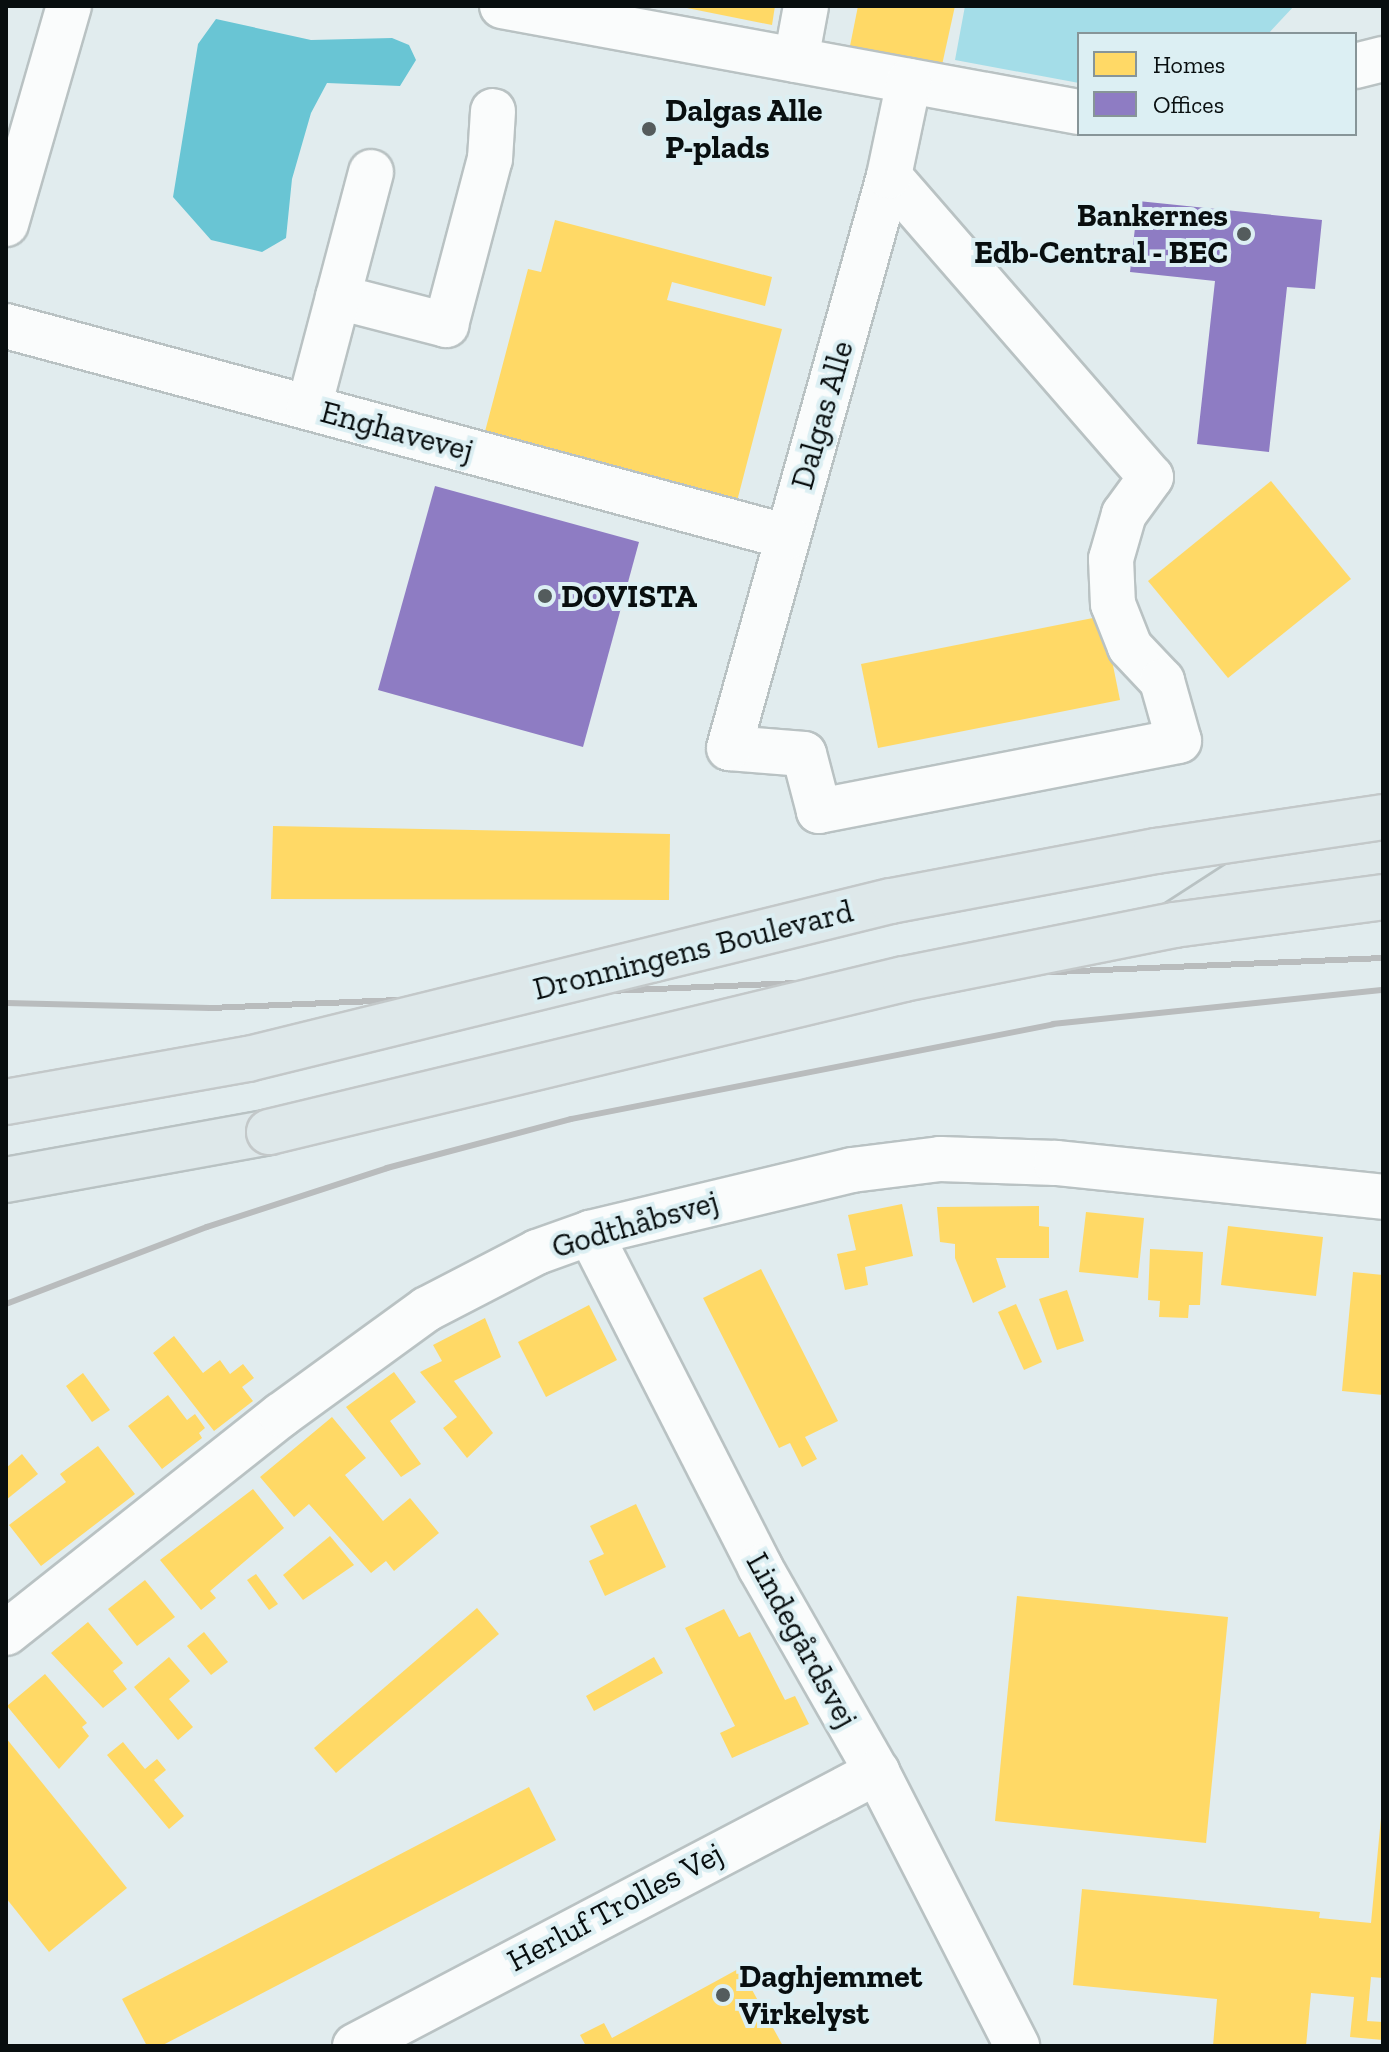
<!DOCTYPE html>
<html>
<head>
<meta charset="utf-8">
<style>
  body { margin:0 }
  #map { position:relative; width:1389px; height:2052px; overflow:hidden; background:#e1ecee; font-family:"Zilla Slab",serif }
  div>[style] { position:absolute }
  .green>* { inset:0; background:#a4dde8 }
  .water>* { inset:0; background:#69c5d4 }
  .homes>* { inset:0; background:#ffd966 }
  .offices>* { inset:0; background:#8e7cc3 }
  .roads { filter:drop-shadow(2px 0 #b9c2c3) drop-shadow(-2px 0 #b9c2c3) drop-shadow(0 2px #b9c2c3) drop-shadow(0 -2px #b9c2c3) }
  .minor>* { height:44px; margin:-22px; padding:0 22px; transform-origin:22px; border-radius:22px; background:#fafcfc }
  .major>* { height:44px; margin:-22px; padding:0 22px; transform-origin:22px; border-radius:22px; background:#dee8ea }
  .rail>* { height:6px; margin:-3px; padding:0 3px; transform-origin:3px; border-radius:3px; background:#b9bcbd }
  .bridges { filter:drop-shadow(2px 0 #c3c8c9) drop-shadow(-2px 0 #c3c8c9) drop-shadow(0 2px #c3c8c9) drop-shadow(0 -2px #c3c8c9) }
  .major-bridge>* { height:44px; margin:-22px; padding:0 22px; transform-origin:22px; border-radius:22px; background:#dee8ea }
  .dots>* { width:22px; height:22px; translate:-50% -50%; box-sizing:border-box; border:4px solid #dceff3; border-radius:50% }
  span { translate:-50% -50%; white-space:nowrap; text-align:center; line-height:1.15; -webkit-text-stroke:8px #dceff3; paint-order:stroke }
  .poi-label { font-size:32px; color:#080e0f; font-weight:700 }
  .left { translate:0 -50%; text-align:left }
  .right { translate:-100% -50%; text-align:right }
  .street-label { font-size:32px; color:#080e0f }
  .frame { position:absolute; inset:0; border:8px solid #080e0f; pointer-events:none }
  .legend { position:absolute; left:1077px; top:32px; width:280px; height:104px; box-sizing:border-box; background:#dceff3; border:2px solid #879598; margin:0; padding:10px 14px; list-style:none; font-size:24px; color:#080e0f }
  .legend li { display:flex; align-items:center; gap:16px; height:40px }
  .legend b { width:40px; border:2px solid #879598 }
</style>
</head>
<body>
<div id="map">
  <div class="green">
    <div style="clip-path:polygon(965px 6px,1294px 6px,1268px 34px,1079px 34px,1079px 83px,955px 60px)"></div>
  </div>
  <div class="water">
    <div style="clip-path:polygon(216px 19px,311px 40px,392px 38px,409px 45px,416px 60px,400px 86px,327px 83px,311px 113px,292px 179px,286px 238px,262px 252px,211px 240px,173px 197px,198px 44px)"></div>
  </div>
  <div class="homes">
    <div style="clip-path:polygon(677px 6px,775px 6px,772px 25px)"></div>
    <div style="clip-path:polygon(858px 6px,955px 6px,942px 65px,850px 46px)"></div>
    <div style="clip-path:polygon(555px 220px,772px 277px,765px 306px,672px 282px,667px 300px,782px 329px,736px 505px,483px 439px,528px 269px,541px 272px)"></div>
    <div style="clip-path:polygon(1271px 481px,1351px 579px,1228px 678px,1148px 581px)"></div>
    <div style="clip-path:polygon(1103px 616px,1120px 700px,878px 748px,861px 664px)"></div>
    <div style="clip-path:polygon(273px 826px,670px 834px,669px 900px,271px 899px)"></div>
    <div style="clip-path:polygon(902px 1204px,913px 1256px,865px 1267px,868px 1285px,845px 1290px,837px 1254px,856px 1250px,848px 1215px)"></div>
    <div style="clip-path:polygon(1039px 1206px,1039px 1226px,1049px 1227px,1049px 1258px,996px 1258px,1006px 1287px,973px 1303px,955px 1258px,955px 1244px,940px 1242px,937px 1207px)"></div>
    <div style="clip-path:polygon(1086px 1212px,1144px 1218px,1138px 1278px,1079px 1272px)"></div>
    <div style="clip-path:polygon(1228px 1226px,1323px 1237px,1316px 1296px,1221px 1285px)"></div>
    <div style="clip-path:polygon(1150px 1249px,1203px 1252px,1200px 1305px,1189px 1305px,1188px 1318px,1159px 1317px,1160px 1301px,1148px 1300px)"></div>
    <div style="clip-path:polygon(761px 1269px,838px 1421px,805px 1437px,817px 1459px,802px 1467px,790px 1443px,779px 1448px,703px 1298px)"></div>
    <div style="clip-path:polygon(1353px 1272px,1383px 1275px,1383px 1395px,1342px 1391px)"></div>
    <div style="clip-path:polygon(1067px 1290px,1084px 1341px,1057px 1350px,1039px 1299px)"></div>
    <div style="clip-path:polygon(1016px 1304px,1042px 1362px,1024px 1370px,998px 1312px)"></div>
    <div style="clip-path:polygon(589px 1305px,617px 1360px,546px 1397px,518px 1342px)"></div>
    <div style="clip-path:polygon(485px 1318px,501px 1357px,454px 1381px,493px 1433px,467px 1458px,443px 1428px,457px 1417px,420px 1372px,442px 1361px,433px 1345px)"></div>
    <div style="clip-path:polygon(174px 1336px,203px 1373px,220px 1360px,230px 1374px,243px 1364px,254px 1378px,242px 1387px,253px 1401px,214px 1431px,153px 1353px)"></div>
    <div style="clip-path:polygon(394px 1372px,416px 1402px,390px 1421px,421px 1464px,401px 1477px,346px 1407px)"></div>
    <div style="clip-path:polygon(83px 1373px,110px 1410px,92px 1422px,66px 1386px)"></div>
    <div style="clip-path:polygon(168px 1395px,187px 1420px,195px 1414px,205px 1428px,199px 1433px,202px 1438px,162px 1469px,128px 1426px)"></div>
    <div style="clip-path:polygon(332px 1417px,366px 1458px,345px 1475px,383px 1521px,410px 1498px,439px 1533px,394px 1571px,386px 1561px,371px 1573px,309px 1504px,294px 1517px,260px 1477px)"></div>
    <div style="clip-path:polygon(98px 1446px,135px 1494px,41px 1566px,9px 1525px,66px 1482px,60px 1474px)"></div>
    <div style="clip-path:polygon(22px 1454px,38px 1474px,6px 1500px,6px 1468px)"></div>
    <div style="clip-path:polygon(253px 1489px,284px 1528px,210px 1591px,216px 1598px,201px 1610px,160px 1560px)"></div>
    <div style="clip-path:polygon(636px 1504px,666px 1567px,605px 1596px,589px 1561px,604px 1554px,590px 1526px)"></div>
    <div style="clip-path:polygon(330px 1536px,354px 1565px,303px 1600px,283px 1575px)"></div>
    <div style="clip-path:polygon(256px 1574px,278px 1604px,269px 1610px,247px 1580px)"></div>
    <div style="clip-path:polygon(145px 1580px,175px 1617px,137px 1646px,108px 1609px)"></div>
    <div style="clip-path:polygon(1017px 1596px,1228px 1617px,1206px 1843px,995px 1821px)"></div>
    <div style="clip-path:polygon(477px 1608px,499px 1634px,336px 1773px,314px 1748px)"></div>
    <div style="clip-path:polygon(724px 1609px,739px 1637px,750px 1632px,785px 1700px,795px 1696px,809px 1724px,732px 1758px,720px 1733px,735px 1726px,685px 1628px)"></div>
    <div style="clip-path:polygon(88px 1622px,123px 1663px,113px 1671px,127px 1689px,103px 1708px,51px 1653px)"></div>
    <div style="clip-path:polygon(204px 1632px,228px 1662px,211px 1675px,187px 1646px)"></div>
    <div style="clip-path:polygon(169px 1657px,190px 1681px,169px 1699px,193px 1727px,178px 1740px,134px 1687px)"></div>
    <div style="clip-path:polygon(654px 1657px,663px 1673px,594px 1711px,586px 1696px)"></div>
    <div style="clip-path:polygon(45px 1674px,87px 1723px,82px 1727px,89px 1736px,59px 1769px,7px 1706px)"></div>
    <div style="clip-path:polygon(6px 1738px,127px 1888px,49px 1952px,6px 1898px)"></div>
    <div style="clip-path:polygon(123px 1742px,145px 1769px,157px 1759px,166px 1770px,154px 1780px,184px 1816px,169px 1829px,107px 1755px)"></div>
    <div style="clip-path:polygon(529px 1787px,556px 1840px,161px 2046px,147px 2046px,122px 1999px)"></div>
    <div style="clip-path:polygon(1381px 1818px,1383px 1978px,1371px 1977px,1367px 2021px,1383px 2022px,1383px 2040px,1350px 2037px,1354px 1997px,1311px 1993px,1306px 2046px,1213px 2046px,1217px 1999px,1073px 1985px,1082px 1889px,1320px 1912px,1319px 1918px,1371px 1923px)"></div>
    <div style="clip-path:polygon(740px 1968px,783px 2046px,586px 2046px,580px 2035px,604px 2023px,612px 2038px)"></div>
  </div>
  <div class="offices">
    <div style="clip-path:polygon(1138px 201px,1322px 220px,1315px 289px,1287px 287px,1269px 452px,1197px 444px,1215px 281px,1130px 272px)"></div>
    <div style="clip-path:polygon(435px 486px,639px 542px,583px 747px,378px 690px)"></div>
  </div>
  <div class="roads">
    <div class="minor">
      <div style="left:502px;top:6px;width:587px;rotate:10.41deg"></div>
      <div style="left:796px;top:60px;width:55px;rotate:-79.5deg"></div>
      <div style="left:1355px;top:66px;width:29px;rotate:-14deg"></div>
      <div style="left:889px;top:176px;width:399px;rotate:49deg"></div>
      <div style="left:1151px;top:477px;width:46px;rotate:126.1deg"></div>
      <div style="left:1124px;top:514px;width:47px;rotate:106.1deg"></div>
      <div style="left:1111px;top:559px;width:45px;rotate:87.5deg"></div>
      <div style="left:1113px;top:604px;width:46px;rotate:68.4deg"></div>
      <div style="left:1130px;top:647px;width:47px;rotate:46.7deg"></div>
      <div style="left:1162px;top:681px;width:62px;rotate:74.2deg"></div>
      <div style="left:1179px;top:741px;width:367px;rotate:169deg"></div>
      <div style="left:819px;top:811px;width:59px;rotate:-104.7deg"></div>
      <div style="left:804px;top:754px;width:75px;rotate:-175.4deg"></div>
      <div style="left:729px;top:748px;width:594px;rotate:-74.37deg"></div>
      <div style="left:889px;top:176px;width:97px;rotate:-78.1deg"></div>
      <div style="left:6px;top:224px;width:227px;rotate:-73.9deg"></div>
      <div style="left:338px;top:297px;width:112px;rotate:14.5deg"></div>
      <div style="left:446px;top:325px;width:172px;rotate:-75.2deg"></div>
      <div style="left:490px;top:159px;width:48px;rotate:-86.4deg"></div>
      <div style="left:6px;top:326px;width:810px;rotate:15.1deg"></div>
      <div style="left:309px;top:407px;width:243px;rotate:-75.2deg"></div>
      <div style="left:590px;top:1233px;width:375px;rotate:63deg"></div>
      <div style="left:760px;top:1567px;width:236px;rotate:60.3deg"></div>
      <div style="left:877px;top:1772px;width:308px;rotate:62.9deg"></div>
      <div style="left:6px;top:1633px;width:351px;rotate:-38.4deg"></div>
      <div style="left:281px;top:1415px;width:180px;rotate:-36deg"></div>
      <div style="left:427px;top:1309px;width:124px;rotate:-27.4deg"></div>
      <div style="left:537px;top:1252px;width:56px;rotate:-19.7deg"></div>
      <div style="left:590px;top:1233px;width:269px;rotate:-13.5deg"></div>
      <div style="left:852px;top:1170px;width:89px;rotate:-7.1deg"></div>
      <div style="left:940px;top:1159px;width:116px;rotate:2deg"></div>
      <div style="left:1056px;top:1163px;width:329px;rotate:5.9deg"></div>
      <div style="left:355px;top:2046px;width:590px;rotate:-27.7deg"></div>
    </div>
    <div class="major">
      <div style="left:1174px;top:925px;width:85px;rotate:-32.9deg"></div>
      <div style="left:1245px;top:879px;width:139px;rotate:-7.4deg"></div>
      <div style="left:6px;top:1180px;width:267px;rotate:-10.3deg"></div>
    </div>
  </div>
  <div class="rail">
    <div style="left:6px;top:1003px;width:204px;rotate:1.4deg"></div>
    <div style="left:210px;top:1008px;width:1174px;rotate:-2.44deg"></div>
    <div style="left:6px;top:1304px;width:215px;rotate:-21deg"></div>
    <div style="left:207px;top:1227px;width:189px;rotate:-18.1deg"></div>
    <div style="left:387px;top:1168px;width:190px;rotate:-14.9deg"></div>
    <div style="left:571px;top:1119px;width:491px;rotate:-11.1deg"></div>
    <div style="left:1053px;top:1024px;width:332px;rotate:-5.9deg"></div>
  </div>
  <div class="bridges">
    <div class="major-bridge">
      <div style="left:6px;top:1102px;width:246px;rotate:-10.1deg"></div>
      <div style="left:248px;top:1059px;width:662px;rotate:-13.81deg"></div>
      <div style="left:891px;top:901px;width:270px;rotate:-10.7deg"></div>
      <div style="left:1156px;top:851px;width:230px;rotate:-8.5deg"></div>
      <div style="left:269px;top:1132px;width:653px;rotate:-13.55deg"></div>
      <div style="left:904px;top:979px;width:275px;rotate:-11.3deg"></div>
      <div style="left:1174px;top:925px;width:211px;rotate:-7.6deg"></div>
    </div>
  </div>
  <div class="dots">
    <div style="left:649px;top:129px;background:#545c5d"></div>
    <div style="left:1244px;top:234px;background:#545c5d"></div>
    <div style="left:545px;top:596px;background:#545c5d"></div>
    <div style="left:723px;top:1995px;background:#545c5d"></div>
  </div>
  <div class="poi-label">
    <span class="left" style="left:665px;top:129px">Dalgas Alle<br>P-plads</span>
    <span class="right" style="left:1228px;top:234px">Bankernes<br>Edb-Central - BEC</span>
    <span class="left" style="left:561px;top:596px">DOVISTA</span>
    <span class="left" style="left:739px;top:1995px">Daghjemmet<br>Virkelyst</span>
  </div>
  <div class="street-label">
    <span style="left:822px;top:415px;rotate:-74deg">Dalgas Alle</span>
    <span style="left:397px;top:431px;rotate:15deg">Enghavevej</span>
    <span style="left:693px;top:950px;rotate:-14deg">Dronningens Boulevard</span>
    <span style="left:635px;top:1224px;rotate:-16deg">Godthåbsvej</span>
    <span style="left:802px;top:1640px;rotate:61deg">Lindegårdsvej</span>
    <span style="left:615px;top:1907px;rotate:-28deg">Herluf Trolles Vej</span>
  </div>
  <div class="frame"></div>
  <ul class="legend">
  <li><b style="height:22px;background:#ffd966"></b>Homes</li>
  <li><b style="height:22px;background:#8e7cc3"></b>Offices</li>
  </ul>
</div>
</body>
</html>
